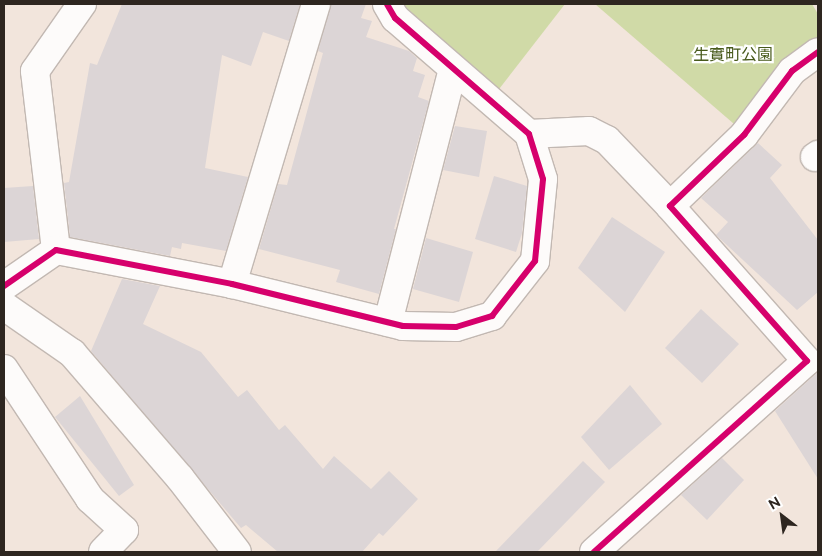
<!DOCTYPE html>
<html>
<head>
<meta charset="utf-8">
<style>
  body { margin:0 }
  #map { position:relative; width:822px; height:556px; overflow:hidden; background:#f2e5dc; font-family:Raleway,"Noto Sans JP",sans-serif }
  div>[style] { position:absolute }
  .green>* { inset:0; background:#d0daa7 }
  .building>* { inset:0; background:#dcd5d6 }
  .roads { filter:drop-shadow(1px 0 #c2b8b2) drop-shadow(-1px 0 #c2b8b2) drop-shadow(0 1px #c2b8b2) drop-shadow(0 -1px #c2b8b2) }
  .street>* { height:28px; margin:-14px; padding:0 14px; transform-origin:14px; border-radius:14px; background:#fdfbfa }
  .cycleway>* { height:6px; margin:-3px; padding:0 3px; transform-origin:3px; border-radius:3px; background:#d6006c }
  span { translate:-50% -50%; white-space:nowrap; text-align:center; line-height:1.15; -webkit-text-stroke:4.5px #fff; paint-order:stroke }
  .park-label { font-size:16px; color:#485a1c }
  .frame { position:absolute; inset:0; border:5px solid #2e2620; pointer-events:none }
  .north { position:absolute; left:757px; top:491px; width:50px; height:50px; -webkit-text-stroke:4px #fff; paint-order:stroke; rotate:330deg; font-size:14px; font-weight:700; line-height:20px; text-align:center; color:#2e2620 }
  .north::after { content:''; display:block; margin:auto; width:18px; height:22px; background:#2e2620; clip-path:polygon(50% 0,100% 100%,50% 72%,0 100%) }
</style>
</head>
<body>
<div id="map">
  <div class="green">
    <div style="clip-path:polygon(401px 4px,565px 4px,496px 93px,406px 11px)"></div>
    <div style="clip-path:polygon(595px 4px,812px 4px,818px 14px,818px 43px,741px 130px)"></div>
  </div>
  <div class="building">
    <div style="clip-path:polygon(122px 4px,300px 4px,289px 41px,263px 32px,251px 66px,222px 55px,205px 168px,248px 177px,226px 251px,182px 243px,181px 249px,172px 247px,170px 256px,70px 237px,64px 183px,69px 182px,90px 63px,97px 65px)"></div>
    <div style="clip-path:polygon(331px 4px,366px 4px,361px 18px,372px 21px,366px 37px,409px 51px,417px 58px,413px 71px,425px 75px,418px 97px,429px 101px,394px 229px,396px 229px,379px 294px,336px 282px,340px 270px,259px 249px,278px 184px,287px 185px,323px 53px,318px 51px)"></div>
    <div style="clip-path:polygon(455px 126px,487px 131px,479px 177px,443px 170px)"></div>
    <div style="clip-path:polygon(758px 143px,782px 165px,770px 178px,818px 240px,818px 292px,797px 310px,716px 235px,728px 222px,701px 198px)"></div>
    <div style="clip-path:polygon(494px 176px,527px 186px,522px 233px,516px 252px,475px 239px)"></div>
    <div style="clip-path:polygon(33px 186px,39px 239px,4px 242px,4px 188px)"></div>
    <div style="clip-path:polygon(612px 217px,665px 252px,625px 312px,578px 268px)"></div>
    <div style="clip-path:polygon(426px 238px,473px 252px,459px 302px,413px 289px)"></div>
    <div style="clip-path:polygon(122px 279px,160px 286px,143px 324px,201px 352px,238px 397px,247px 390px,279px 430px,285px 425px,323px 469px,334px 456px,371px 489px,389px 471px,418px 499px,383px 536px,379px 533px,362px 552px,278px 552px,246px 525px,241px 528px,91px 351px)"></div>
    <div style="clip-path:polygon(701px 309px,739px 344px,702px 383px,665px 348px)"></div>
    <div style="clip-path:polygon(818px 372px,818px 479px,775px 411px)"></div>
    <div style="clip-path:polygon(630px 385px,662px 424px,609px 470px,581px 437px)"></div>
    <div style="clip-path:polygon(80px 396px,134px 485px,119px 496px,55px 417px)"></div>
    <div style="clip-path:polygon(722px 458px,744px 480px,707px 520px,681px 495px)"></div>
    <div style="clip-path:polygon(583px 461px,605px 482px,537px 552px,495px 552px)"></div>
  </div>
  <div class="roads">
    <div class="street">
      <div style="left:529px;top:134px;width:60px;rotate:-2.9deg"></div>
      <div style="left:589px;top:131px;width:20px;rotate:27deg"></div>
      <div style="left:607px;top:140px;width:91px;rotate:46.3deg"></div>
      <div style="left:815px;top:157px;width:4px;rotate:-34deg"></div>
      <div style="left:56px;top:250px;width:180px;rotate:-96.7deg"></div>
      <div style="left:35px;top:71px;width:82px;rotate:-55deg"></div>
      <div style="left:232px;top:284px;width:292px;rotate:-73.3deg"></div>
      <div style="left:4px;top:286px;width:63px;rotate:-34.7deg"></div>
      <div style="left:56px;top:250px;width:179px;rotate:10.9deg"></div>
      <div style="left:232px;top:284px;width:176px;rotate:13.8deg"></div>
      <div style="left:403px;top:326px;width:53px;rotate:1.1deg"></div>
      <div style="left:456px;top:327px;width:38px;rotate:-17deg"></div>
      <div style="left:492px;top:316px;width:70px;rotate:-52deg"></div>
      <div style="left:535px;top:261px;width:82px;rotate:-84.4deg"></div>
      <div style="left:543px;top:179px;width:47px;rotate:-107.3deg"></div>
      <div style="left:529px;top:134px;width:177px;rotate:-139.1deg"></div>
      <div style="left:395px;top:18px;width:16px;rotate:-120deg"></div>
      <div style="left:4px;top:306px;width:83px;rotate:34.7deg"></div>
      <div style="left:72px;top:353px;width:165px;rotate:49.2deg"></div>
      <div style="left:180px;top:478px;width:93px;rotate:52.4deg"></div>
      <div style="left:388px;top:322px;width:261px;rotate:-75.6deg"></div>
      <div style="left:4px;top:369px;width:156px;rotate:56.5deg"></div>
      <div style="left:90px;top:499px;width:46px;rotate:42.4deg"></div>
      <div style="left:124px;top:530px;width:30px;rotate:134deg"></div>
      <div style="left:594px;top:552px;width:286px;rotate:-41.9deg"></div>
      <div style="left:807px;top:361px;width:207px;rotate:-131.5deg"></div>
      <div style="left:670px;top:206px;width:103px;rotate:-43.8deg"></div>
      <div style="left:744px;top:135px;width:80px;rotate:-53.1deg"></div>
      <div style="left:792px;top:71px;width:32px;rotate:-36deg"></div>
    </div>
  </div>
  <div class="cycleway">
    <div style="left:4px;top:286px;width:63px;rotate:-34.7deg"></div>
    <div style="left:56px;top:250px;width:179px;rotate:10.9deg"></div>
    <div style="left:232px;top:284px;width:176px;rotate:13.8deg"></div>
    <div style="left:403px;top:326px;width:53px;rotate:1.1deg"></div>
    <div style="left:456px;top:327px;width:38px;rotate:-17deg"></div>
    <div style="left:492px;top:316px;width:70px;rotate:-52deg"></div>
    <div style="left:535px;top:261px;width:82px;rotate:-84.4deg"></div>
    <div style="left:543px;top:179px;width:47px;rotate:-107.3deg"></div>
    <div style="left:529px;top:134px;width:177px;rotate:-139.1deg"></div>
    <div style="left:395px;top:18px;width:16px;rotate:-120deg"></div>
    <div style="left:594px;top:552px;width:286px;rotate:-41.9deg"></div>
    <div style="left:807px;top:361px;width:207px;rotate:-131.5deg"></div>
    <div style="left:670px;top:206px;width:103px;rotate:-43.8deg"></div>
    <div style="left:744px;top:135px;width:80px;rotate:-53.1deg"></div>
    <div style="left:792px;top:71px;width:32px;rotate:-36deg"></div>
  </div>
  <div class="park-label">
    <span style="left:733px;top:55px">生實町公園</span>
  </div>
  <div class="frame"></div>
  <div class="north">N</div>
</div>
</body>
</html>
